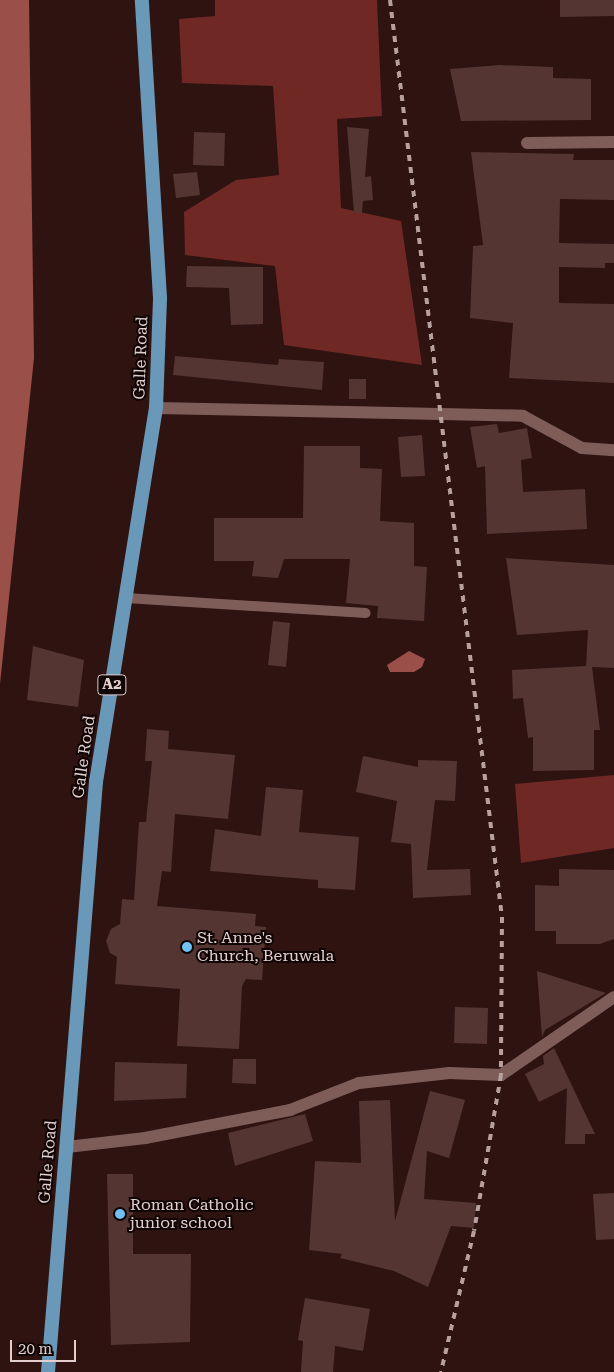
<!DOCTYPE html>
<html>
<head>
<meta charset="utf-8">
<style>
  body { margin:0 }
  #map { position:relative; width:614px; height:1372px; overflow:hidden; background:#2e1311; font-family:"Roboto Serif",serif }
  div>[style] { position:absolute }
  .forest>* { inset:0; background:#6f2824 }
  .water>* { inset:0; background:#9a4f48 }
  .building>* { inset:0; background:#543532 }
  .service>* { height:10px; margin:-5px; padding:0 5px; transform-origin:5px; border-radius:5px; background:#7e5d59 }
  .minor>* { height:12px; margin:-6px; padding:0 6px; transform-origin:6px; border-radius:6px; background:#7e5d59 }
  .trunk>* { height:14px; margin:-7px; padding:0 7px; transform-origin:7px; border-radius:7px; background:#6998b8 }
  .rail>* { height:4px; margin-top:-2px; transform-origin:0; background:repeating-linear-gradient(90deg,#b7a19f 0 6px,transparent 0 12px) }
  .dots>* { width:14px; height:14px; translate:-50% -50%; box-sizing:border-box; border:2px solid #0e0404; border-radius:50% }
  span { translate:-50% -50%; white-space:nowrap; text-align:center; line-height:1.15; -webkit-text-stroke:4px #0e0404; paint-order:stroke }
  .shield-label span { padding:1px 4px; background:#0e0404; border:1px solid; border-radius:4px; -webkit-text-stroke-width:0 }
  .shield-label { font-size:15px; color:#e2cecc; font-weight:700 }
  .street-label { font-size:16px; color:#e2cecc }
  .poi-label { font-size:16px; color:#e2cecc }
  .left { translate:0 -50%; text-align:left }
  .scale { position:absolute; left:10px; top:1340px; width:66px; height:22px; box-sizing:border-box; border:2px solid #e2cecc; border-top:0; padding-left:6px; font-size:15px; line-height:18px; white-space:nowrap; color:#e2cecc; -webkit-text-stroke:4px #0e0404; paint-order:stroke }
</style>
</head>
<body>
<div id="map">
  <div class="forest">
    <div style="clip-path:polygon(215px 0,377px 0,382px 116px,337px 119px,341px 208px,401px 221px,422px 365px,284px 345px,275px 266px,185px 255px,184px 212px,236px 180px,279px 175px,273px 86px,182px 83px,179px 19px,215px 16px)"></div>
    <div style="clip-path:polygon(614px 775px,614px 848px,521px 863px,515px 784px)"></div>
  </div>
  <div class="water">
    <div style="clip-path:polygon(0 0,29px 0,34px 358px,0 684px)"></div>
    <div style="clip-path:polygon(409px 651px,425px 659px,422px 667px,414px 672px,390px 672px,387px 665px)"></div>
  </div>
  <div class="building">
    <div style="clip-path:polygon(560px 0,614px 0,614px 16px,560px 17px)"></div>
    <div style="clip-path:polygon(500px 65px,553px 67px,553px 78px,591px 79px,591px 120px,461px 121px,450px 69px)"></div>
    <div style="clip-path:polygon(347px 127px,369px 129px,365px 177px,371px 176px,373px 200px,363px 201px,362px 213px,354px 213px)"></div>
    <div style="clip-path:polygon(194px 132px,225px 133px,224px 166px,193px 165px)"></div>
    <div style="clip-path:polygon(471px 152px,574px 154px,573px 160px,614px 160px,614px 200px,560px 199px,559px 243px,614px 244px,614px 263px,605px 263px,605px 268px,559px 267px,559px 303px,614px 304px,614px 383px,509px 378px,513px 323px,470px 318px,473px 246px,483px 245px)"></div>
    <div style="clip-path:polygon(197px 172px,200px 195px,176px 198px,173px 174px)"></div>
    <div style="clip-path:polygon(187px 266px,263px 267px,263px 324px,231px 325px,229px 288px,186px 287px)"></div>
    <div style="clip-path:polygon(175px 356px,278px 365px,279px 359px,324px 362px,322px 390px,173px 375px)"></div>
    <div style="clip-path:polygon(349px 379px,366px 379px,366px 399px,349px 399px)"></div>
    <div style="clip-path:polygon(497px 424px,499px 433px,527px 428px,532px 458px,521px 460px,523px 492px,585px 489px,587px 529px,487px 534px,485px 466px,477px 468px,470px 427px)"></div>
    <div style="clip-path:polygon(422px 435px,425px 476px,401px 477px,398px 437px)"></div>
    <div style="clip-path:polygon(304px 446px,360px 446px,360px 468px,382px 469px,380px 521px,414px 523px,414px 566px,427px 567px,424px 621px,377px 618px,378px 606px,346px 603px,350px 559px,284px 559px,278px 578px,252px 576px,254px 561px,214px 561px,214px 518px,303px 518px)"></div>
    <div style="clip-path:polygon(506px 558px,614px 565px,614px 668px,592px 667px,600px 730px,594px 730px,594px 770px,533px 771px,533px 737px,528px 738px,523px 698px,513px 699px,512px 670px,586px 666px,588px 630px,517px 635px)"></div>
    <div style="clip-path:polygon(273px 621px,290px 623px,286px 667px,268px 665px)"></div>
    <div style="clip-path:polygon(33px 646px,84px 660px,78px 707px,27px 700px)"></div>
    <div style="clip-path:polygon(147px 729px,169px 731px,168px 749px,235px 755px,228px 819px,175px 814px,171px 872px,162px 871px,157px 906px,256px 914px,255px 926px,266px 927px,262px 980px,246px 979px,242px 986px,239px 1049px,177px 1046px,180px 989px,115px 984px,117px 957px,110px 953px,106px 941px,111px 929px,120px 924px,122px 899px,134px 900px,139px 822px,146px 822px,152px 761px,145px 761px)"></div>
    <div style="clip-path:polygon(363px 756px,418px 767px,418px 760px,457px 761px,455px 801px,435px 800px,427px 870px,470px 869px,471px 895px,413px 898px,411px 844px,391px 842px,397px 801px,356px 792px)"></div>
    <div style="clip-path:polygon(266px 787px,303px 790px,299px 832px,359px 837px,355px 890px,318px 888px,318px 880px,210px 871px,215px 829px,261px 836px)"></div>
    <div style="clip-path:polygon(559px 869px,614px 870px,614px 939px,600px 944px,556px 944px,556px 931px,535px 931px,535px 885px,559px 886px)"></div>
    <div style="clip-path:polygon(537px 971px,606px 993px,545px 1030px,542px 1037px)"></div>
    <div style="clip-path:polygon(455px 1007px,488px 1008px,487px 1044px,454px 1043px)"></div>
    <div style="clip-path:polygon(554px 1048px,595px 1134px,585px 1134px,585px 1144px,565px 1144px,567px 1088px,539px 1102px,525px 1074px,544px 1064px,543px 1056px)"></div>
    <div style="clip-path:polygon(233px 1059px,256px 1059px,256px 1084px,232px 1083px)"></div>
    <div style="clip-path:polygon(115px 1062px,187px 1064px,186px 1098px,114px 1101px)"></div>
    <div style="clip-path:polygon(430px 1091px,465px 1100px,449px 1158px,427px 1151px,424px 1199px,476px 1203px,474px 1228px,451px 1226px,428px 1287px,394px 1271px,340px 1258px,342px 1254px,309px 1250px,315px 1161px,361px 1163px,359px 1101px,390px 1100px,395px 1221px)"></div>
    <div style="clip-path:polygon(305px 1114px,313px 1141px,235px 1166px,228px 1133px)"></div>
    <div style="clip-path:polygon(107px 1174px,133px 1174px,133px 1254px,191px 1254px,190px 1342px,111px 1345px)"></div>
    <div style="clip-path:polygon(614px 1193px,614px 1239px,596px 1240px,593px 1194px)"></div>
    <div style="clip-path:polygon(305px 1298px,370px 1309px,363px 1351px,335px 1346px,333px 1372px,301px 1372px,303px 1341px,298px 1340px)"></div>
  </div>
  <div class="service">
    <div style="left:126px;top:598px;width:240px;rotate:3.6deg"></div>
  </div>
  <div class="minor">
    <div style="left:527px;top:143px;width:87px;rotate:-0.7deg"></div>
    <div style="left:156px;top:408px;width:367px;rotate:1.2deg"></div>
    <div style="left:523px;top:416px;width:67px;rotate:28.5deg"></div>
    <div style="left:582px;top:448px;width:32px;rotate:4deg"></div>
    <div style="left:67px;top:1147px;width:79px;rotate:-6.6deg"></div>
    <div style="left:145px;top:1138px;width:148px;rotate:-10.9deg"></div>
    <div style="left:290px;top:1110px;width:74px;rotate:-21.4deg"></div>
    <div style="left:359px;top:1083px;width:91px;rotate:-6.3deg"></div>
    <div style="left:449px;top:1073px;width:52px;rotate:2.2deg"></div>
    <div style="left:501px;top:1075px;width:137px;rotate:-34.6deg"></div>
  </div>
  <div class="trunk">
    <div style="left:48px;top:1372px;width:592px;rotate:-85.35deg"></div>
    <div style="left:96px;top:782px;width:379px;rotate:-80.9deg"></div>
    <div style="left:156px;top:408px;width:110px;rotate:-87.9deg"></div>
    <div style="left:160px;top:298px;width:299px;rotate:-93.5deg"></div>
  </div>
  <div class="rail">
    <div style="left:390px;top:0;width:924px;rotate:83.04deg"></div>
    <div style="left:502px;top:917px;width:158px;rotate:90.4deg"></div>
    <div style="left:501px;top:1075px;width:158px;rotate:99.8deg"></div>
    <div style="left:474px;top:1231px;width:145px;rotate:103.2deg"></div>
  </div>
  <div class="dots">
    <div style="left:187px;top:947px;background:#71c1f5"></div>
    <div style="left:120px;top:1214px;background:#71c1f5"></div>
  </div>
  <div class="shield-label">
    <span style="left:112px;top:685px">A2</span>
  </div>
  <div class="street-label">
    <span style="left:141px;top:358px;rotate:-88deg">Galle Road</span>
    <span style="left:84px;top:757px;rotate:-82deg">Galle Road</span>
    <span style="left:48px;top:1162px;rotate:-85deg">Galle Road</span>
  </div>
  <div class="poi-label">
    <span class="left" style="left:197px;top:947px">St. Anne's<br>Church, Beruwala</span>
    <span class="left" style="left:130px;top:1214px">Roman Catholic<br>junior school</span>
  </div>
  <div class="scale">20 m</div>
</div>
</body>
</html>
